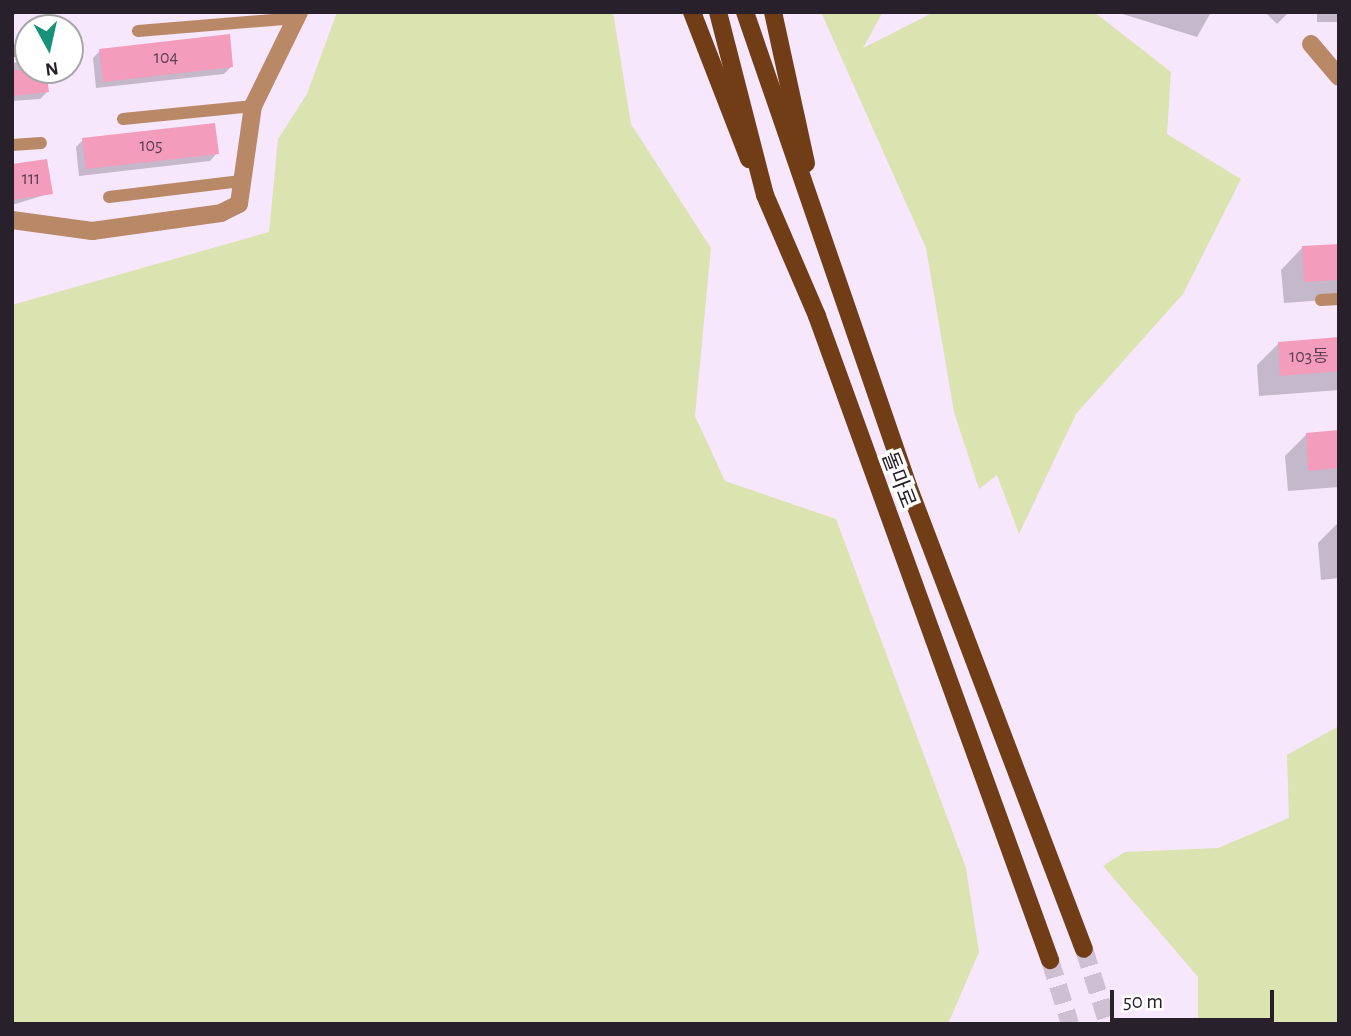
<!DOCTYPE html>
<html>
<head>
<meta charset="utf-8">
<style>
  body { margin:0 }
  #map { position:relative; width:1351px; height:1036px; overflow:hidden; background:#f7e7fd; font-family:"Alegreya Sans","Noto Sans KR",sans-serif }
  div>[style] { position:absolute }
  .green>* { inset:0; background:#dbe3b0 }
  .shadow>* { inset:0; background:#0003 }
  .building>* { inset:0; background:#f39cbb }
  .primary-tunnel>* { height:18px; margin-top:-9px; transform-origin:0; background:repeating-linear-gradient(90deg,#cebfd3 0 18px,transparent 0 27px) }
  .service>* { height:12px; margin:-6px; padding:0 6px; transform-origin:6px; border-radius:6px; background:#b98866 }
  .minor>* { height:18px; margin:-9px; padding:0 9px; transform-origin:9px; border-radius:9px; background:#b98866 }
  .primary>* { height:18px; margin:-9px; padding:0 9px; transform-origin:9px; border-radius:9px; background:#703d17 }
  span { translate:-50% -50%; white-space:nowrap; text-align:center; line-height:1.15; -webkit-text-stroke:7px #fff; paint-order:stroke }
  .number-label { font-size:18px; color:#5b3f4f }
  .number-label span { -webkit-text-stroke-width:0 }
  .street-label { font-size:21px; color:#28202b }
  .frame { position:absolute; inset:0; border:14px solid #28202b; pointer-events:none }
  .north { position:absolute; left:14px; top:14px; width:70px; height:70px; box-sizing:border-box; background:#fff; border:2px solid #a9a6aa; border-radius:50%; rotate:172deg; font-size:19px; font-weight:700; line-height:28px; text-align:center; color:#28202b }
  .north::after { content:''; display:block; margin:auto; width:24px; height:32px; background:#179177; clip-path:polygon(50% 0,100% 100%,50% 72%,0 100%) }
  .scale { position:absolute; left:1110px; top:990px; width:164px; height:32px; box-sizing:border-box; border:4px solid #28202b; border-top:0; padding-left:9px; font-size:21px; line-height:24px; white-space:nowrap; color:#28202b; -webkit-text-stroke:5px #fff; paint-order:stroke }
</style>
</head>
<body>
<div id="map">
  <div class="green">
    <div style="clip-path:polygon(337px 12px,613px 12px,631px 124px,711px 248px,695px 416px,725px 481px,836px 519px,966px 868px,979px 952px,948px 1024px,12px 1024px,12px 305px,269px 232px,278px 139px,307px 94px)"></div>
    <div style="clip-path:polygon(821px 12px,883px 12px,863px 48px,934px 12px,1094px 12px,1171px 72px,1167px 134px,1241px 179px,1183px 294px,1076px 414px,1019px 534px,997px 475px,979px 489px,954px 412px,926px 248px)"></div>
    <div style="clip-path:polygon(1339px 726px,1339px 1024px,1198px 1024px,1198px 977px,1103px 866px,1125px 852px,1218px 848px,1289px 818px,1287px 755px)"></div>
  </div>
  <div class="shadow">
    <div style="clip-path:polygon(1116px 12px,1211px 12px,1197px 37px)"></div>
    <div style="clip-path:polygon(1265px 12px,1289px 12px,1277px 24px)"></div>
    <div style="clip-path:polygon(1317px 12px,1339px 12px,1339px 22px,1317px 22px)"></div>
    <div style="clip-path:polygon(100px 51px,232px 66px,224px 74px,96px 88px,93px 58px)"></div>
    <div style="clip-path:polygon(28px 61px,28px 70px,44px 70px,47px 92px,40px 99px,12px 101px,12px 63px)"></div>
    <div style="clip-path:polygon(83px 140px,217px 153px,210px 161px,79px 176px,76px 147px)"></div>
    <div style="clip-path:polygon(12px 166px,51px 193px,12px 205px)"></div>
    <div style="clip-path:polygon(1339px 245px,1339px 299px,1284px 303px,1281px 270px,1302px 248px)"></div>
    <div style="clip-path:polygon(1339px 339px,1339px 390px,1259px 396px,1257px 365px,1278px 344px)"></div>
    <div style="clip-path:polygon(1339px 432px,1339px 487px,1288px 491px,1285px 456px,1307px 434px)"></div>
    <div style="clip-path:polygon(1339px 522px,1339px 578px,1321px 580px,1318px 543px)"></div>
  </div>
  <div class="building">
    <div style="clip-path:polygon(230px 34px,233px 67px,103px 82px,99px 49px)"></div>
    <div style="clip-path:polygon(12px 70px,46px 70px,49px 92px,12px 96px)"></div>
    <div style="clip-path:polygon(215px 123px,219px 154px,86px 169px,82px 138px)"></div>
    <div style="clip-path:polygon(47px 159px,53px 194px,12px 200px,12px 164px)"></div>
    <div style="clip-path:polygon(1339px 244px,1339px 280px,1304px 282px,1302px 246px)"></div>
    <div style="clip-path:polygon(1339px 337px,1339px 371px,1280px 376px,1278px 342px)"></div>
    <div style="clip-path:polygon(1339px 430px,1339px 468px,1308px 471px,1306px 433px)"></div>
  </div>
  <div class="primary-tunnel">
    <div style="left:1084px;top:949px;width:79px;rotate:72.3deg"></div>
    <div style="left:1050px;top:960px;width:67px;rotate:72.6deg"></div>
  </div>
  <div class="service">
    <div style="left:138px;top:31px;width:159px;rotate:-4.7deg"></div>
    <div style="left:12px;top:51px;width:16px;rotate:-4deg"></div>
    <div style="left:123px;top:119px;width:131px;rotate:-5.7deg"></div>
    <div style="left:12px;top:145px;width:29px;rotate:-4deg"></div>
    <div style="left:109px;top:197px;width:133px;rotate:-6.9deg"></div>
    <div style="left:1321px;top:300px;width:18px;rotate:-3deg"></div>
  </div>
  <div class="minor">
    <div style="left:1311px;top:44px;width:43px;rotate:49.7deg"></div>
    <div style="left:12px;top:220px;width:81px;rotate:7.8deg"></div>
    <div style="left:92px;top:231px;width:130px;rotate:-7.9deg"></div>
    <div style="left:221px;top:213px;width:20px;rotate:-27deg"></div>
    <div style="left:239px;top:204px;width:99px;rotate:-81.9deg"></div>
    <div style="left:253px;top:106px;width:105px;rotate:-63.9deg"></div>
  </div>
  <div class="primary">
    <div style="left:692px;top:12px;width:158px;rotate:68.8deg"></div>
    <div style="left:718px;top:12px;width:189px;rotate:75.6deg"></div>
    <div style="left:765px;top:195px;width:132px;rotate:66.7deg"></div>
    <div style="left:817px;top:316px;width:685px;rotate:70.11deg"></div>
    <div style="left:745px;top:12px;width:501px;rotate:71.02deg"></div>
    <div style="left:908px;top:486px;width:495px;rotate:69.2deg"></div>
    <div style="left:773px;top:12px;width:155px;rotate:77.7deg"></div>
  </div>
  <div class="number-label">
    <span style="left:166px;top:58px">104</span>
    <span style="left:151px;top:146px">105</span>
    <span style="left:31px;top:179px">111</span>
    <span style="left:1309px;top:357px">103동</span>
  </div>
  <div class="street-label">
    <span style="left:898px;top:480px;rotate:69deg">돌마로</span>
  </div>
  <div class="frame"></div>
  <div class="north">N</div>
  <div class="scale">50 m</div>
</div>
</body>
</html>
